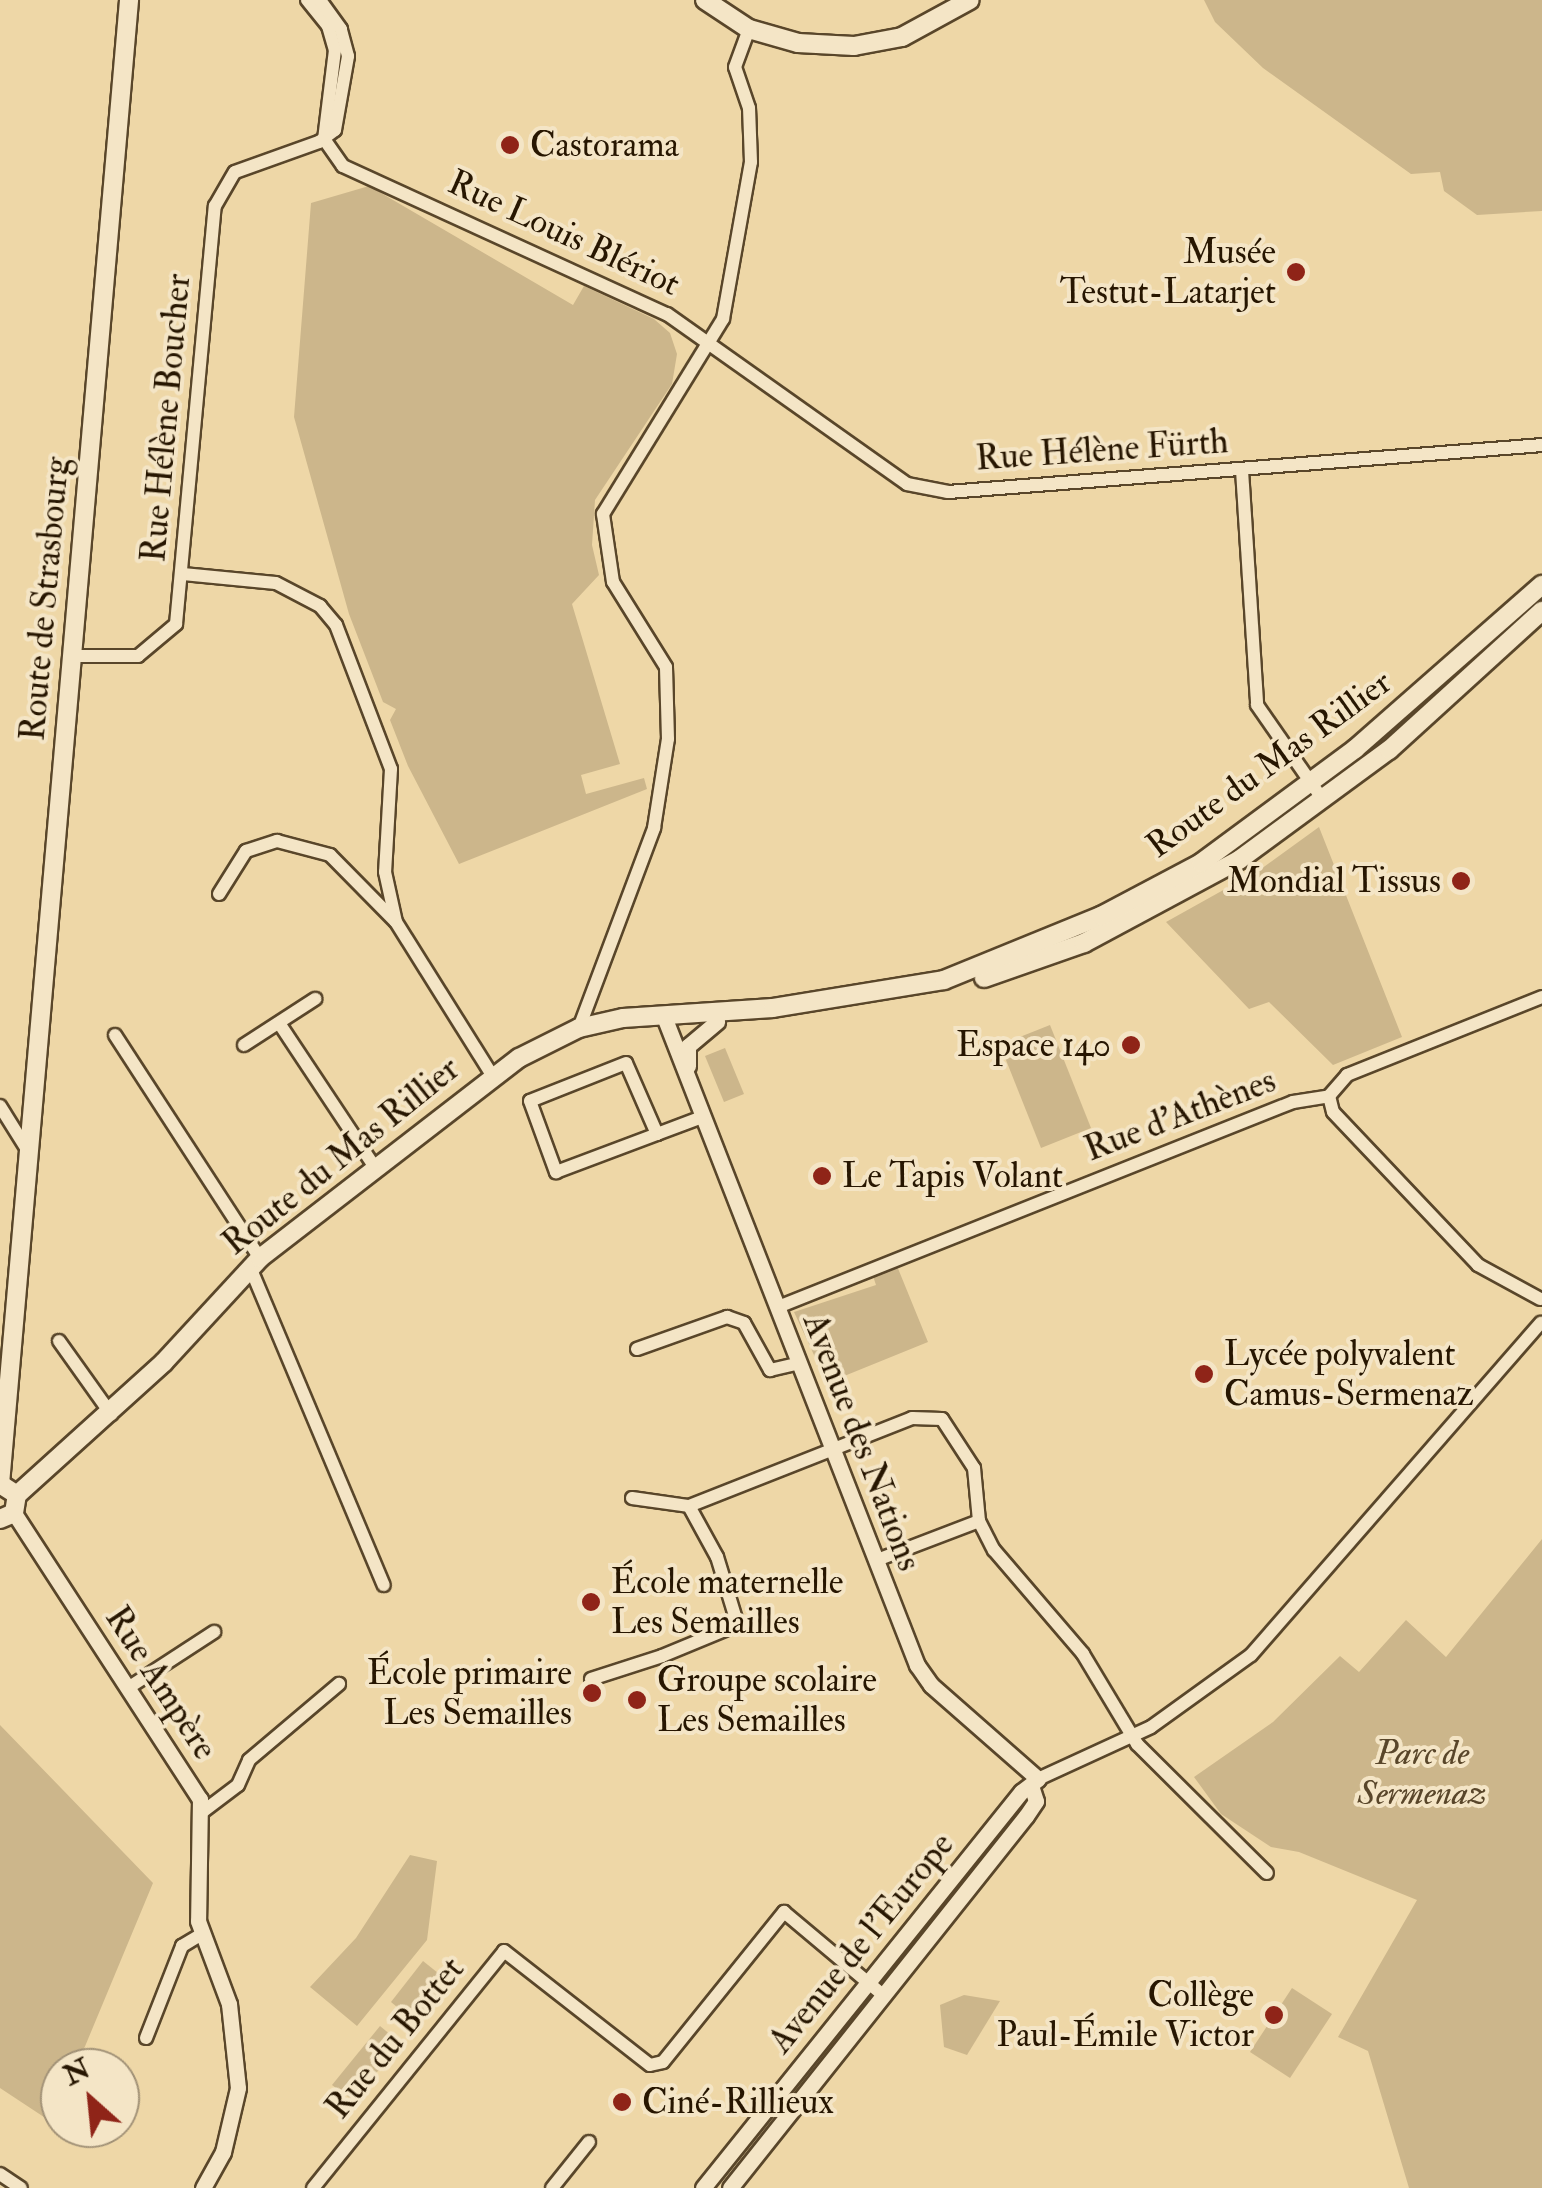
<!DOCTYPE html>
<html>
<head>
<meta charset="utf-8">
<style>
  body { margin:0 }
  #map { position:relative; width:1542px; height:2188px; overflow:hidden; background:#eed7a7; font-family:"IM FELL Double Pica",serif }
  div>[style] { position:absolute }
  .green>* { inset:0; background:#ccb68b }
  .roads { filter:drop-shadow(2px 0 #59462a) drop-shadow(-2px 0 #59462a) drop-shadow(0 2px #59462a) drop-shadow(0 -2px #59462a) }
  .minor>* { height:12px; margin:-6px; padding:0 6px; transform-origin:6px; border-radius:6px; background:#f4e5c6 }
  .tertiary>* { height:15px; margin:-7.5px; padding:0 7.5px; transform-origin:7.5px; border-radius:7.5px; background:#f4e5c6 }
  .secondary>* { height:18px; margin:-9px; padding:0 9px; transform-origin:9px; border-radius:9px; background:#f4e5c6 }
  .dots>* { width:28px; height:28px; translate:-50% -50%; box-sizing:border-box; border:5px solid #f4e5c6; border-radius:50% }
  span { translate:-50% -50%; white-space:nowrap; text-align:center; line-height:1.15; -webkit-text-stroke:8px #f4e5c6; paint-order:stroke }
  .poi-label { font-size:35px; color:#271601 }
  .left { translate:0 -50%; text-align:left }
  .right { translate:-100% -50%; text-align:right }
  .street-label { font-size:35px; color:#271601 }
  .park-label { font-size:35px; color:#59462a; font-style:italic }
  .north { position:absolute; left:40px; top:2048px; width:100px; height:100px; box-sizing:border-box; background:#f4e5c6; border:2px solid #a29277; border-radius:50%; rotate:333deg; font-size:28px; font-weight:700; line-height:40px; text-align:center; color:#271601 }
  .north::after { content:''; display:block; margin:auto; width:35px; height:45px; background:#8f2418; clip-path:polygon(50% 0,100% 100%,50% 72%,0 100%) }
</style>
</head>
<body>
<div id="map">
  <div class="green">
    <div style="clip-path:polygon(1204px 0,1542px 0,1542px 211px,1477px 215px,1444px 191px,1440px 172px,1411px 174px,1263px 68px,1215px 22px)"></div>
    <div style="clip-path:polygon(369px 186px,573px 305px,584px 286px,654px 319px,670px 333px,677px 354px,672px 384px,595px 500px,592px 545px,599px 575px,572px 604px,620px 764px,581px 775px,586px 794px,644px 778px,647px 789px,459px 864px,408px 766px,390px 720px,396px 709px,383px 702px,349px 614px,294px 417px,311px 203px)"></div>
    <div style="clip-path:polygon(1319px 827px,1402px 1037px,1333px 1065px,1269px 1002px,1249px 1009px,1166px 922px,1261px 869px)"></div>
    <div style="clip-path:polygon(1050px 1025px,1091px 1128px,1041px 1148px,1000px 1045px)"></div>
    <div style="clip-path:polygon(725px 1048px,744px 1094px,724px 1102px,705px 1056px)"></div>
    <div style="clip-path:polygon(897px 1266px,928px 1342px,827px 1383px,794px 1312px,876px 1285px,873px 1276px)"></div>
    <div style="clip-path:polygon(1542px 1539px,1542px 2188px,1409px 2188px,1368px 2051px,1338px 2037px,1417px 1900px,1299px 1852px,1271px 1847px,1221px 1814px,1194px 1777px,1273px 1722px,1340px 1656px,1359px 1672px,1406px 1620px,1446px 1657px)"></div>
    <div style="clip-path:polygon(0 1725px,153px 1883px,76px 2068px,60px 2068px,53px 2123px,0 2088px)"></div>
    <div style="clip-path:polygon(410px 1855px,437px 1861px,427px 1940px,357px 2026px,310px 1987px,356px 1938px)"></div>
    <div style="clip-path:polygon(423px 1961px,448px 1981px,415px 2022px,391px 2002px)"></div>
    <div style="clip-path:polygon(1292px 1988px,1332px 2014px,1290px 2078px,1250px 2052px)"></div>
    <div style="clip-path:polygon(964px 1995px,1000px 2001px,967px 2055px,944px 2047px,940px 2005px)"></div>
    <div style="clip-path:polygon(380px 2026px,403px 2045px,351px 2099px,332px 2085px)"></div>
  </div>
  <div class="roads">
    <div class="minor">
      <div style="left:307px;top:0;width:33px;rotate:51deg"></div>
      <div style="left:328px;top:26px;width:25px;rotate:74deg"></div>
      <div style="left:335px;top:50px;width:90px;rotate:97deg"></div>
      <div style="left:324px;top:139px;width:33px;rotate:55deg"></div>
      <div style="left:343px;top:166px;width:356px;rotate:24.6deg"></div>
      <div style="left:667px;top:314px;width:294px;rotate:35.3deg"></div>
      <div style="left:907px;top:484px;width:42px;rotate:11deg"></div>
      <div style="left:948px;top:492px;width:596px;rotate:-4.52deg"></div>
      <div style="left:1242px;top:470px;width:235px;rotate:86.3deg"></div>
      <div style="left:1257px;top:705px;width:116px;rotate:55.2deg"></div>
      <div style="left:183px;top:574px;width:93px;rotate:5.5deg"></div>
      <div style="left:276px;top:583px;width:50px;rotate:27.6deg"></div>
      <div style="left:320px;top:606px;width:25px;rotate:50deg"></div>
      <div style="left:336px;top:625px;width:154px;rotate:69.1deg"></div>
      <div style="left:391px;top:769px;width:103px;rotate:93.3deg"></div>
      <div style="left:385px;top:872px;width:51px;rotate:77.6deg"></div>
      <div style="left:396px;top:922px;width:181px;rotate:57.9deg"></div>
      <div style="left:75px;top:656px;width:63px"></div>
      <div style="left:138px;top:656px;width:50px;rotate:-40.1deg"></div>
      <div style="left:176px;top:624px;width:420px;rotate:-84.7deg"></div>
      <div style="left:215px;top:206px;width:39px;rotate:-60deg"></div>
      <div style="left:235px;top:172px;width:89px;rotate:-19.7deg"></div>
      <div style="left:319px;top:142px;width:20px;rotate:-37deg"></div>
      <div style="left:335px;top:130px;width:75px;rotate:-80deg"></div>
      <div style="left:348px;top:56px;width:28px;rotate:-105deg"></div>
      <div style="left:341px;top:29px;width:36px;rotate:-126deg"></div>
      <div style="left:219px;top:894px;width:51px;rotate:-57.9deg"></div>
      <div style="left:246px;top:851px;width:33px;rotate:-18deg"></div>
      <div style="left:277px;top:841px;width:55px;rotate:14.8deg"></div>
      <div style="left:330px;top:855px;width:93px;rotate:45.4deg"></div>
      <div style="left:279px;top:1023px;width:172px;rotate:56.4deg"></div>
      <div style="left:579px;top:1028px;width:214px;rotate:-69.4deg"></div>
      <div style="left:654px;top:828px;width:90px;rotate:-81.1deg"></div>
      <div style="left:668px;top:739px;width:72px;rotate:-91.6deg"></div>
      <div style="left:666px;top:667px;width:100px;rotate:-121.9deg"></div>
      <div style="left:613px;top:582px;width:69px;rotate:-98.4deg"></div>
      <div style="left:603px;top:514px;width:229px;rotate:-58.4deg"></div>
      <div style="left:723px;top:319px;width:159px;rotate:-79.9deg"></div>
      <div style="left:751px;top:162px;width:54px;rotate:-92.1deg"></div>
      <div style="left:749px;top:108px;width:43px;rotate:-108.9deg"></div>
      <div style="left:735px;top:67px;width:40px;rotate:-69.8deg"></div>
      <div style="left:115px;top:1035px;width:266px;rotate:57deg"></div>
      <div style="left:244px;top:1045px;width:85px;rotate:-32.9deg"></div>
      <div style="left:1329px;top:1096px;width:28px;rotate:-49deg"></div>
      <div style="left:1347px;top:1075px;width:210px;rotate:-21.8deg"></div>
      <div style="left:0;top:1106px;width:53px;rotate:58.1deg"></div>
      <div style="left:657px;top:1134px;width:77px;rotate:-113.6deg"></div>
      <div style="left:626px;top:1063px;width:103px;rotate:158.4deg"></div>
      <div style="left:530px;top:1101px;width:76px;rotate:69.9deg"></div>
      <div style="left:556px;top:1172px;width:108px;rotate:-20.6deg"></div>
      <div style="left:657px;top:1134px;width:48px;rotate:-20.7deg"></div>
      <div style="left:250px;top:1267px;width:345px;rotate:67.2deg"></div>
      <div style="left:778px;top:1307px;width:554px;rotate:-21.71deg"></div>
      <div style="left:1293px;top:1102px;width:36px;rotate:-9deg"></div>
      <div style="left:1329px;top:1096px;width:16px;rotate:76deg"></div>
      <div style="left:1333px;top:1112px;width:211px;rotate:46.5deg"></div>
      <div style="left:1478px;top:1265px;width:71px;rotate:28.7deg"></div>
      <div style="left:59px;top:1341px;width:90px;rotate:54.5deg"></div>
      <div style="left:637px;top:1349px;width:96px;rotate:-19.6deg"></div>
      <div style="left:727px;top:1317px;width:18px;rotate:19deg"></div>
      <div style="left:744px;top:1323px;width:54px;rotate:61deg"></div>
      <div style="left:770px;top:1370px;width:31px;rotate:-13deg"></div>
      <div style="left:632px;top:1498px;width:58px;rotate:8deg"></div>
      <div style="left:689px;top:1506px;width:240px;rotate:-21.5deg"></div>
      <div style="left:912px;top:1418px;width:30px;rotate:2deg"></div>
      <div style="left:942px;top:1419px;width:59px;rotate:56.9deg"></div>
      <div style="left:974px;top:1468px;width:53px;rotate:84.6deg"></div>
      <div style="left:979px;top:1521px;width:33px;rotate:63deg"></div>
      <div style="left:994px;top:1550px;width:137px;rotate:49.4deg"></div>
      <div style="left:1083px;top:1654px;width:105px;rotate:59deg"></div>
      <div style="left:1137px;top:1744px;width:183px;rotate:44.8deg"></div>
      <div style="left:877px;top:1560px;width:109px;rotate:-20.9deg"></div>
      <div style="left:591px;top:1679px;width:75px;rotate:-17.9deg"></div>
      <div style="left:662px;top:1656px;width:74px;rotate:-22.4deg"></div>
      <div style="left:730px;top:1628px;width:11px;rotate:-56deg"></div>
      <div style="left:736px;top:1619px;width:65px;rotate:-107deg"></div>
      <div style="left:717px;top:1557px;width:58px;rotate:-118.8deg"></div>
      <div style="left:128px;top:1688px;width:103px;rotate:-33.1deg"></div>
      <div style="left:1038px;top:1779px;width:124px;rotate:-24.7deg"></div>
      <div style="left:1151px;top:1727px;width:123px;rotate:-35.8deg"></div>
      <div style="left:1251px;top:1655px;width:441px;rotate:-48.9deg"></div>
      <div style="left:201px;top:1813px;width:46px;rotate:-37.1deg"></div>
      <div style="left:238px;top:1785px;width:27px;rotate:-66deg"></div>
      <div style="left:249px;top:1760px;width:118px;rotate:-40.2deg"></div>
      <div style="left:146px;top:2038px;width:99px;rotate:-68.6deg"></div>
      <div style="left:182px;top:1946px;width:23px;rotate:-31deg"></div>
      <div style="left:0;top:2174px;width:25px;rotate:34deg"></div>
      <div style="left:313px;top:2188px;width:304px;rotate:-51.1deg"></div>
      <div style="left:504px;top:1951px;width:185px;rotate:38deg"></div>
      <div style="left:650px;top:2065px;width:13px;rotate:-13deg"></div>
      <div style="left:663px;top:2062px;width:193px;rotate:-51.1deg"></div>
      <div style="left:784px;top:1912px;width:129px;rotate:40deg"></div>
      <div style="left:552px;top:2188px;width:59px;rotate:-51.2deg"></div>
    </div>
    <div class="tertiary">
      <div style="left:663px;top:1014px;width:699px;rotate:68.69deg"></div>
      <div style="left:917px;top:1665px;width:24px;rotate:55deg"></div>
      <div style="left:931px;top:1685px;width:142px;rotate:41.3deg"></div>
      <div style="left:1038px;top:1779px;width:21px;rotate:143deg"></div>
      <div style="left:1021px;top:1792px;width:508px;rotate:128.77deg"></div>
      <div style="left:688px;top:1066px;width:20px;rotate:-90deg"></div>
      <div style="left:688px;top:1046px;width:38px;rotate:-40deg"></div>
      <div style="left:14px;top:1513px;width:341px;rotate:57deg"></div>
      <div style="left:200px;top:1799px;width:122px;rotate:90.9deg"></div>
      <div style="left:198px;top:1921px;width:89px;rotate:69.5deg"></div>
      <div style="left:229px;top:2004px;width:84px;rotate:83.9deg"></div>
      <div style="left:238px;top:2088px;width:66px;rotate:103.2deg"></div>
      <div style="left:223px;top:2152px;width:41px;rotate:119.1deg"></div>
      <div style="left:730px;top:2188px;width:475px;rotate:-51.5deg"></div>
      <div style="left:1026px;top:1816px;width:18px;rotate:-56deg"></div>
      <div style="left:1036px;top:1801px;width:13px;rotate:-108deg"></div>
    </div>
    <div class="secondary">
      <div style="left:705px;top:0;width:53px;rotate:33.4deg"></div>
      <div style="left:749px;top:29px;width:51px;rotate:15.9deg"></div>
      <div style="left:798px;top:43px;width:56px;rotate:3.1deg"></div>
      <div style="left:854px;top:46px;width:49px;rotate:-10.6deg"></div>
      <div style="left:902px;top:37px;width:77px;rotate:-28.6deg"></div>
      <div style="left:984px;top:978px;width:106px;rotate:-19.3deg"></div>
      <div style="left:1084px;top:943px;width:176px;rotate:-28.2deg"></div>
      <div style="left:1239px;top:860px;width:186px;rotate:-36.3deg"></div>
      <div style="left:1389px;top:750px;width:207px;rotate:-42.3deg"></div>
      <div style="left:17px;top:1495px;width:198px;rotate:-42.1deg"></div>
      <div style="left:164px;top:1362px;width:142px;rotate:-47.3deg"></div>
      <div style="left:260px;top:1258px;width:327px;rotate:-37.7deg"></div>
      <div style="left:519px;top:1058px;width:67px;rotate:-26.6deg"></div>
      <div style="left:579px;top:1028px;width:45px;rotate:-12.8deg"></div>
      <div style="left:623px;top:1018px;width:150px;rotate:-3.8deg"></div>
      <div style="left:773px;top:1008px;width:173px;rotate:-9.3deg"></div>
      <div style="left:944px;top:980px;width:170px;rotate:-22.2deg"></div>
      <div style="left:1101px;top:916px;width:113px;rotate:-27.9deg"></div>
      <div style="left:1201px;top:863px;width:192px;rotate:-36.5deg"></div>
      <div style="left:1355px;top:749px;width:249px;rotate:-41.3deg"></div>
      <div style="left:17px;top:1495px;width:20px;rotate:-147deg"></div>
      <div style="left:0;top:1484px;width:1490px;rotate:-85.03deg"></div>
      <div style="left:0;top:1519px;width:15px;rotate:-23deg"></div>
      <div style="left:14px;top:1513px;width:18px;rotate:-81deg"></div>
    </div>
  </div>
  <div class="dots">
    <div style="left:510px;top:145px;background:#8f2418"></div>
    <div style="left:1296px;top:272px;background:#8f2418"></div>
    <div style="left:1461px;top:881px;background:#8f2418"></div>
    <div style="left:1131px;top:1045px;background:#8f2418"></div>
    <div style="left:822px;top:1176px;background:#8f2418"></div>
    <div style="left:1204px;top:1374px;background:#8f2418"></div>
    <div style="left:591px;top:1602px;background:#8f2418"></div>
    <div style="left:592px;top:1693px;background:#8f2418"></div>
    <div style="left:637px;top:1700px;background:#8f2418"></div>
    <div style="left:1274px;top:2015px;background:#8f2418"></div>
    <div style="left:622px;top:2102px;background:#8f2418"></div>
  </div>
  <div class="poi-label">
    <span class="left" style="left:530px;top:145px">Castorama</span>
    <span class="right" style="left:1276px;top:272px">Musée<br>Testut-Latarjet</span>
    <span class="right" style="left:1441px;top:881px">Mondial Tissus</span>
    <span class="right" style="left:1111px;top:1045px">Espace 140</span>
    <span class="left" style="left:842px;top:1176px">Le Tapis Volant</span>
    <span class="left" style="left:1224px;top:1374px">Lycée polyvalent<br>Camus-Sermenaz</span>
    <span class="left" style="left:611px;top:1602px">École maternelle<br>Les Semailles</span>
    <span class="right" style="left:572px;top:1693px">École primaire<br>Les Semailles</span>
    <span class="left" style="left:657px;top:1700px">Groupe scolaire<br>Les Semailles</span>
    <span class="right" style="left:1254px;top:2015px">Collège<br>Paul-Émile Victor</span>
    <span class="left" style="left:642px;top:2102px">Ciné-Rillieux</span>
  </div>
  <div class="street-label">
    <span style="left:564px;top:233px;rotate:25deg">Rue Louis Blériot</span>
    <span style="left:166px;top:418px;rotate:-85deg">Rue Hélène Boucher</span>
    <span style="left:1102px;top:450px;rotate:-4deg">Rue Hélène Fürth</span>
    <span style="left:45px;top:599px;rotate:-85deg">Route de Strasbourg</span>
    <span style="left:1269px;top:764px;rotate:-36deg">Route du Mas Rillier</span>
    <span style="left:1180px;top:1115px;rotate:-21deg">Rue d'Athènes</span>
    <span style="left:341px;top:1156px;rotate:-39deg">Route du Mas Rillier</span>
    <span style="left:862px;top:1442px;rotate:69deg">Avenue des Nations</span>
    <span style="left:161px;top:1683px;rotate:57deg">Rue Ampère</span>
    <span style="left:861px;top:1943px;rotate:-51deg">Avenue de l'Europe</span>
    <span style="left:395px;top:2038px;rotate:-51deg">Rue du Bottet</span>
  </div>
  <div class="park-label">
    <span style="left:1422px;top:1773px">Parc de<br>Sermenaz</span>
  </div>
  <div class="north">N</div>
</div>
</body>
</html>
